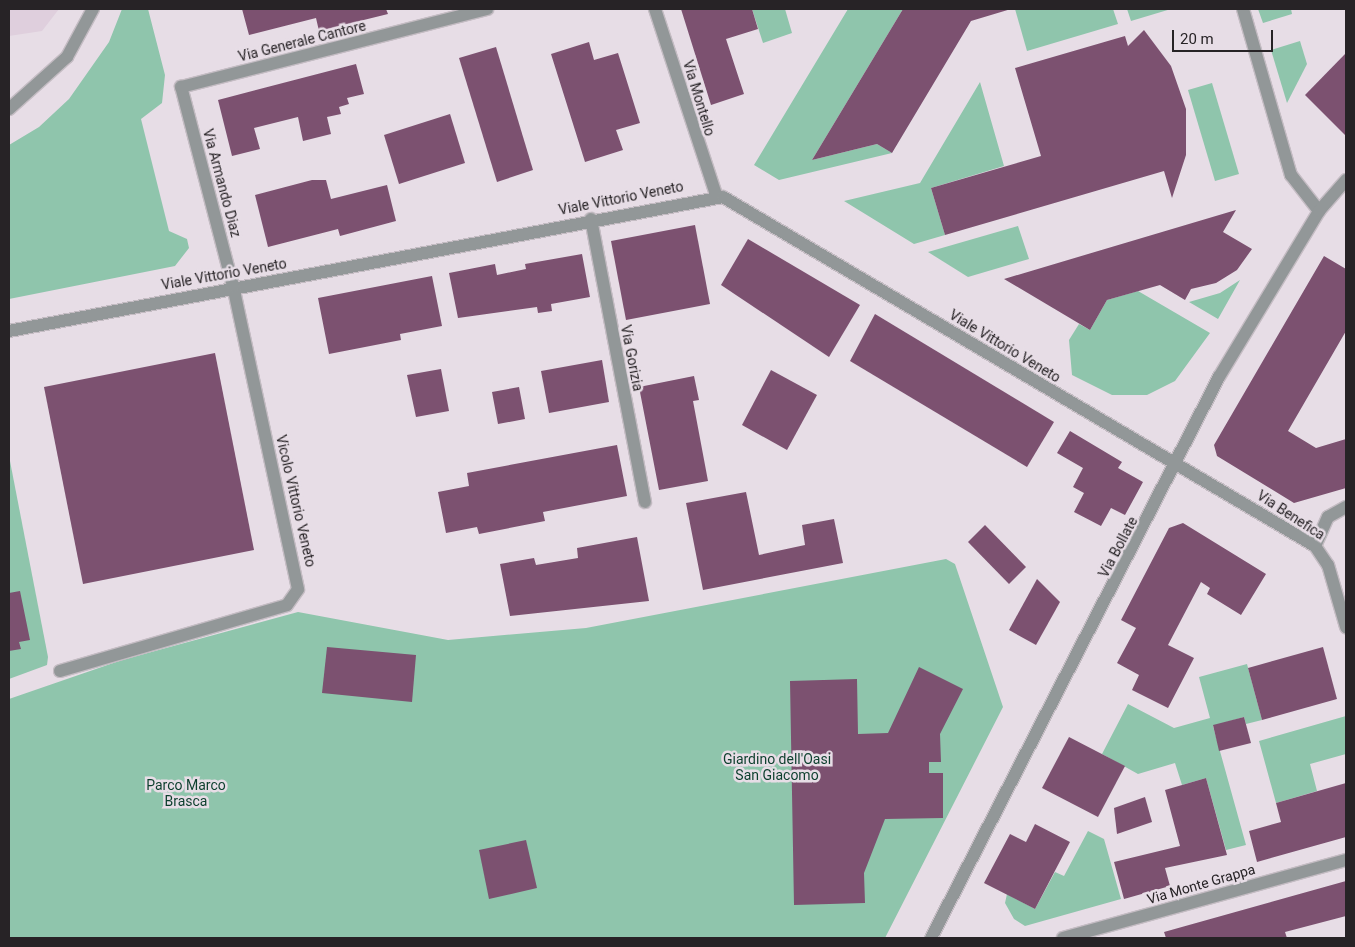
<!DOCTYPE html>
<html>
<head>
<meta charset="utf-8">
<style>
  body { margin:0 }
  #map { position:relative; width:1355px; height:947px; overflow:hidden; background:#e7dde6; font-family:Roboto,sans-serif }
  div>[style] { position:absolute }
  .built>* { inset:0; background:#dfcfdd }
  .green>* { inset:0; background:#8fc5ac }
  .building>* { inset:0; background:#7c5170 }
  .roads { filter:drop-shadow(1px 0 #c4bcc3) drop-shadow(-1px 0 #c4bcc3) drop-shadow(0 1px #c4bcc3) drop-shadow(0 -1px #c4bcc3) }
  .minor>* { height:12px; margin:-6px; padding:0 6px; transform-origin:6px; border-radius:6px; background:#929798 }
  span { translate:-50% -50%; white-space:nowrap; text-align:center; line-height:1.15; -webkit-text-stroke:5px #e7dde6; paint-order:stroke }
  .street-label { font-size:14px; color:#272326 }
  .park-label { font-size:14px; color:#0c3f2d }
  .frame { position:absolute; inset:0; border:10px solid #272326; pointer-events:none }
  .scale { position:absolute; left:1172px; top:30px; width:101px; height:22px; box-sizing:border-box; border:2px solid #272326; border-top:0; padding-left:6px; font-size:15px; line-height:18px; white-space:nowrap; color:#272326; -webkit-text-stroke:4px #e7dde6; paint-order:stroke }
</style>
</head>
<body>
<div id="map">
  <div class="built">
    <div style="clip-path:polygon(9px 9px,59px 9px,42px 31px,9px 36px)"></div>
  </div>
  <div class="green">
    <div style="clip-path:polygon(122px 9px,148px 9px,165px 75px,162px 103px,141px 119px,169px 231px,187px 239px,189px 248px,175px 266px,9px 299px,9px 145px,39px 127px,69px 99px,109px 42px)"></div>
    <div style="clip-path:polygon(752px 9px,785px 9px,792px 33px,763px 43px)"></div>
    <div style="clip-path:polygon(848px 9px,903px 9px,812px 160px,877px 144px,892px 153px,779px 180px,754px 165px)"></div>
    <div style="clip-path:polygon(1015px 9px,1113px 9px,1118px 24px,1027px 51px)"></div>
    <div style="clip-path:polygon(1127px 9px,1171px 9px,1131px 21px)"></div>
    <div style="clip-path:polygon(1258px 9px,1291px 9px,1292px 14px,1263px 23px)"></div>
    <div style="clip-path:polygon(1300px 41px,1307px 64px,1287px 103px,1271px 50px)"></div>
    <div style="clip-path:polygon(980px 82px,1004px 166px,931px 188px,945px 235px,914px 244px,844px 201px,920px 183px)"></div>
    <div style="clip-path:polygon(1212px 83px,1239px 174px,1215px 181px,1188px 90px)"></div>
    <div style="clip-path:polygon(1018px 226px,1029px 259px,968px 277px,928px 252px)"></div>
    <div style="clip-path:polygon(1240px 280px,1218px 319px,1189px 302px,1220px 293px)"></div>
    <div style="clip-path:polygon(1138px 291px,1210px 333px,1175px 381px,1147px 395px,1112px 395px,1072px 375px,1069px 340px,1079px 324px,1090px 330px,1107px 300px)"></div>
    <div style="clip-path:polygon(9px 456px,48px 657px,47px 665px,9px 679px)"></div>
    <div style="clip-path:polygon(946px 559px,955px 564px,1003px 707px,885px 938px,9px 938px,9px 699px,122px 660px,298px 612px,448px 640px,586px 628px)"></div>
    <div style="clip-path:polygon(1247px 664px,1262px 720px,1246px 724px,1244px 717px,1213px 726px,1246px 845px,1226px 850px,1206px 778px,1182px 785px,1175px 763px,1138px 774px,1102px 754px,1128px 704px,1174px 728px,1210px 718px,1199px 677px)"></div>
    <div style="clip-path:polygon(1346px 716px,1346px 754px,1310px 764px,1317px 791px,1276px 803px,1259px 741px)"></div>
    <div style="clip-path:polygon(1088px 831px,1104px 839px,1121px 899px,1025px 926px,1014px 919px,1005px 903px,1007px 894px,1035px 909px,1055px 872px,1064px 876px)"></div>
  </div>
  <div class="building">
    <div style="clip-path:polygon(242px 9px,386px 9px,388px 14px,319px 31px,316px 18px,249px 35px)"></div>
    <div style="clip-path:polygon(681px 9px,752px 9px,758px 29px,726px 39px,744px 94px,711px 105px)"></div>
    <div style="clip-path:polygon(903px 9px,1011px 9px,971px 21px,892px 153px,877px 144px,812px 160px)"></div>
    <div style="clip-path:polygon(1144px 30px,1171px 66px,1186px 109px,1186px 155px,1172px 198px,1164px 171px,945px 235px,931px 188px,1041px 156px,1015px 68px,1125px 36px,1128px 46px)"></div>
    <div style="clip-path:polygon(589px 42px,594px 60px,618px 53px,640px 123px,616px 130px,623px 150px,585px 162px,551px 54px)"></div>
    <div style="clip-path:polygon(496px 47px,533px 170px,497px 182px,459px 58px)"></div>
    <div style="clip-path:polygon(1346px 53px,1346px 136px,1305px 95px)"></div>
    <div style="clip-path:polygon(356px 64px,364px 94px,347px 98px,349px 104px,339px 107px,341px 114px,327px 117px,331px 134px,303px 141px,298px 117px,254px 128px,260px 149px,232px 156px,218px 100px)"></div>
    <div style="clip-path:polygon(450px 114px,465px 163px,399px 184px,384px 135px)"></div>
    <div style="clip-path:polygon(312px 180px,326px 180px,331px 199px,387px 185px,396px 221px,340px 236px,338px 229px,268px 247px,255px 195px)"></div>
    <div style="clip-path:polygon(1236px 210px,1223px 232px,1252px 249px,1237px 270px,1216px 283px,1191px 289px,1185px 300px,1160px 285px,1107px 300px,1090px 330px,1004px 279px)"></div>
    <div style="clip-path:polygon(695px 225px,710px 304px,626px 320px,611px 241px)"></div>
    <div style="clip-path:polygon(748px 239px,860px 305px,829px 357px,721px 285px)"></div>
    <div style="clip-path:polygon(582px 254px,590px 297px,551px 304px,552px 311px,538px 313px,537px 307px,458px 318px,449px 273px,495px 264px,497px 275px,526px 269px,525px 264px)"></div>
    <div style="clip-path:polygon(1324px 256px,1346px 269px,1346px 331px,1288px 431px,1316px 448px,1346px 439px,1346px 488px,1294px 503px,1217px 456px,1214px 445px)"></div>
    <div style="clip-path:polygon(432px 276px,442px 326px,400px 334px,401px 340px,329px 354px,318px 298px)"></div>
    <div style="clip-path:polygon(875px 314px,1054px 422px,1027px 467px,850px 361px)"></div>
    <div style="clip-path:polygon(215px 353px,254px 550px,83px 584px,44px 387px)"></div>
    <div style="clip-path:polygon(602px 360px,609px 402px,549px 413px,541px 371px)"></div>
    <div style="clip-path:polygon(441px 369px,449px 411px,416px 417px,407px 375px)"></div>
    <div style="clip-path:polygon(771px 370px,817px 395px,787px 450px,742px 425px)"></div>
    <div style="clip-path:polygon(694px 376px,699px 400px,693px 401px,708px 481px,659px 490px,639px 387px)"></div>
    <div style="clip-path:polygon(519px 387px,525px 419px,498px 424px,492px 392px)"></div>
    <div style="clip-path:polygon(1070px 431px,1122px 462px,1118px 468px,1143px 482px,1125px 515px,1111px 508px,1101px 526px,1074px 512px,1084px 493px,1073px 487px,1083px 468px,1057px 453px)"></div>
    <div style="clip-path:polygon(617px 445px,627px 496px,543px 512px,545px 521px,479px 534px,477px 527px,446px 533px,438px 492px,469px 486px,467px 473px)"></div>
    <div style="clip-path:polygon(746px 492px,759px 555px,805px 545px,802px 525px,834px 519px,843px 563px,703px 590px,686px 503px)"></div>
    <div style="clip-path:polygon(1183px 523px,1266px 574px,1241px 615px,1207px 594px,1210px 588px,1201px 582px,1168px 645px,1194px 658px,1168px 708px,1132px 690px,1139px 675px,1117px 663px,1136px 628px,1121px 620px,1169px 528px)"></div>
    <div style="clip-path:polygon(985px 525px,1026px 567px,1009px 584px,968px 542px)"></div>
    <div style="clip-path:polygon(637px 537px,649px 601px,510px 616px,500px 564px,534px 558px,536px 565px,578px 558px,577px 548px)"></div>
    <div style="clip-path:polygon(1037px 579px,1060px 602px,1036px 645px,1009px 630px)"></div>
    <div style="clip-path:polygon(20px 591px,30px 640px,19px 642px,21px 649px,9px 651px,9px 593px)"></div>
    <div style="clip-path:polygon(327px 647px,416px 655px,412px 702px,322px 693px)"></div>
    <div style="clip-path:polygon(1323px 647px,1337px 699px,1262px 720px,1248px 668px)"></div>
    <div style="clip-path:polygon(919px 667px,963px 689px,940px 734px,941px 762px,929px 762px,929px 773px,943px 773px,943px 818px,885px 819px,864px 873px,865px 903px,794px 905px,790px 681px,857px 679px,858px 734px,888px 733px)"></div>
    <div style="clip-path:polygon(1244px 717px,1251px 743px,1219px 751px,1213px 725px)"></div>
    <div style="clip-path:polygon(1069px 737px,1125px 766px,1098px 817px,1042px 788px)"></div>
    <div style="clip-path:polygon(1206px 778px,1227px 855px,1165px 868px,1170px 886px,1124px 899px,1114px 862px,1180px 846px,1165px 790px)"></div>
    <div style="clip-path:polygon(1346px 783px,1346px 837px,1257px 862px,1249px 831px,1281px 822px,1276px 803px)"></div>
    <div style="clip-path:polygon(1145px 797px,1152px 822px,1117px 834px,1114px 808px)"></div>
    <div style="clip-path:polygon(1035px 824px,1070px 842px,1035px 909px,984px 883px,1010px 834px,1026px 842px)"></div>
    <div style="clip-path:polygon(526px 840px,537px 888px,489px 899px,479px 850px)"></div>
    <div style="clip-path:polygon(1346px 881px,1346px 916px,1285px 932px,1287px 938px,1166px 938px,1164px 932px)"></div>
  </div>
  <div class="roads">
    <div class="minor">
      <div style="left:655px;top:9px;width:196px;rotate:71.8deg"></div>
      <div style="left:1243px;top:9px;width:173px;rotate:73.9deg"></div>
      <div style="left:1291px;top:175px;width:46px;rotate:52.1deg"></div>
      <div style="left:9px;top:109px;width:78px;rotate:-41.9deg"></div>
      <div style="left:67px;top:57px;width:55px;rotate:-61.6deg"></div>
      <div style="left:591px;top:219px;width:288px;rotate:79.2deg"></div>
      <div style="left:9px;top:331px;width:726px;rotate:-10.63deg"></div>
      <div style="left:723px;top:197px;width:687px;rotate:30.52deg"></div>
      <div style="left:1315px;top:546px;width:23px;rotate:56deg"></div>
      <div style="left:1328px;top:565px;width:65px;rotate:73.8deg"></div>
      <div style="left:1315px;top:546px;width:32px;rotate:-66deg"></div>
      <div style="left:1328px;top:517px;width:21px;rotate:-29deg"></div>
      <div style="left:60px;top:671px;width:236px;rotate:-16.2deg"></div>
      <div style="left:287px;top:605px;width:19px;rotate:-55deg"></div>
      <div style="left:298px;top:589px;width:310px;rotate:-102.1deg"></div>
      <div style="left:233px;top:286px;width:206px;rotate:-104.6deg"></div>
      <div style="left:181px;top:87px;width:316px;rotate:-14.3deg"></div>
      <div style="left:931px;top:938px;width:631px;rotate:-62.83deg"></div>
      <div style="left:1219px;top:377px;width:194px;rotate:-58.9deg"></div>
      <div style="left:1319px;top:211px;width:41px;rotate:-48.9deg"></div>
      <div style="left:1063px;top:938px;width:294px;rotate:-15.4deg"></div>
    </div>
  </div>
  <div class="street-label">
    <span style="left:302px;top:41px;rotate:-14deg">Via Generale Cantore</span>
    <span style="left:699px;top:98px;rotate:73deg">Via Montello</span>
    <span style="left:222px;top:183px;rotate:75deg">Via Armando Diaz</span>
    <span style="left:621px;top:198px;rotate:-11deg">Viale Vittorio Veneto</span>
    <span style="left:224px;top:274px;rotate:-10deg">Viale Vittorio Veneto</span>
    <span style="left:1005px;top:346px;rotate:31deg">Viale Vittorio Veneto</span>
    <span style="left:632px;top:358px;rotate:79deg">Via Gorizia</span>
    <span style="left:296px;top:501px;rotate:77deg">Vicolo Vittorio Veneto</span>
    <span style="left:1291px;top:515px;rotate:33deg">Via Benefica</span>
    <span style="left:1118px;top:547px;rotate:-62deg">Via Bollate</span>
    <span style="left:1201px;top:884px;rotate:-16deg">Via Monte Grappa</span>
  </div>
  <div class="park-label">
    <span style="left:777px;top:767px">Giardino dell'Oasi<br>San Giacomo</span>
    <span style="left:186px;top:793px">Parco Marco<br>Brasca</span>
  </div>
  <div class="frame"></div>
  <div class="scale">20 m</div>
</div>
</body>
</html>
